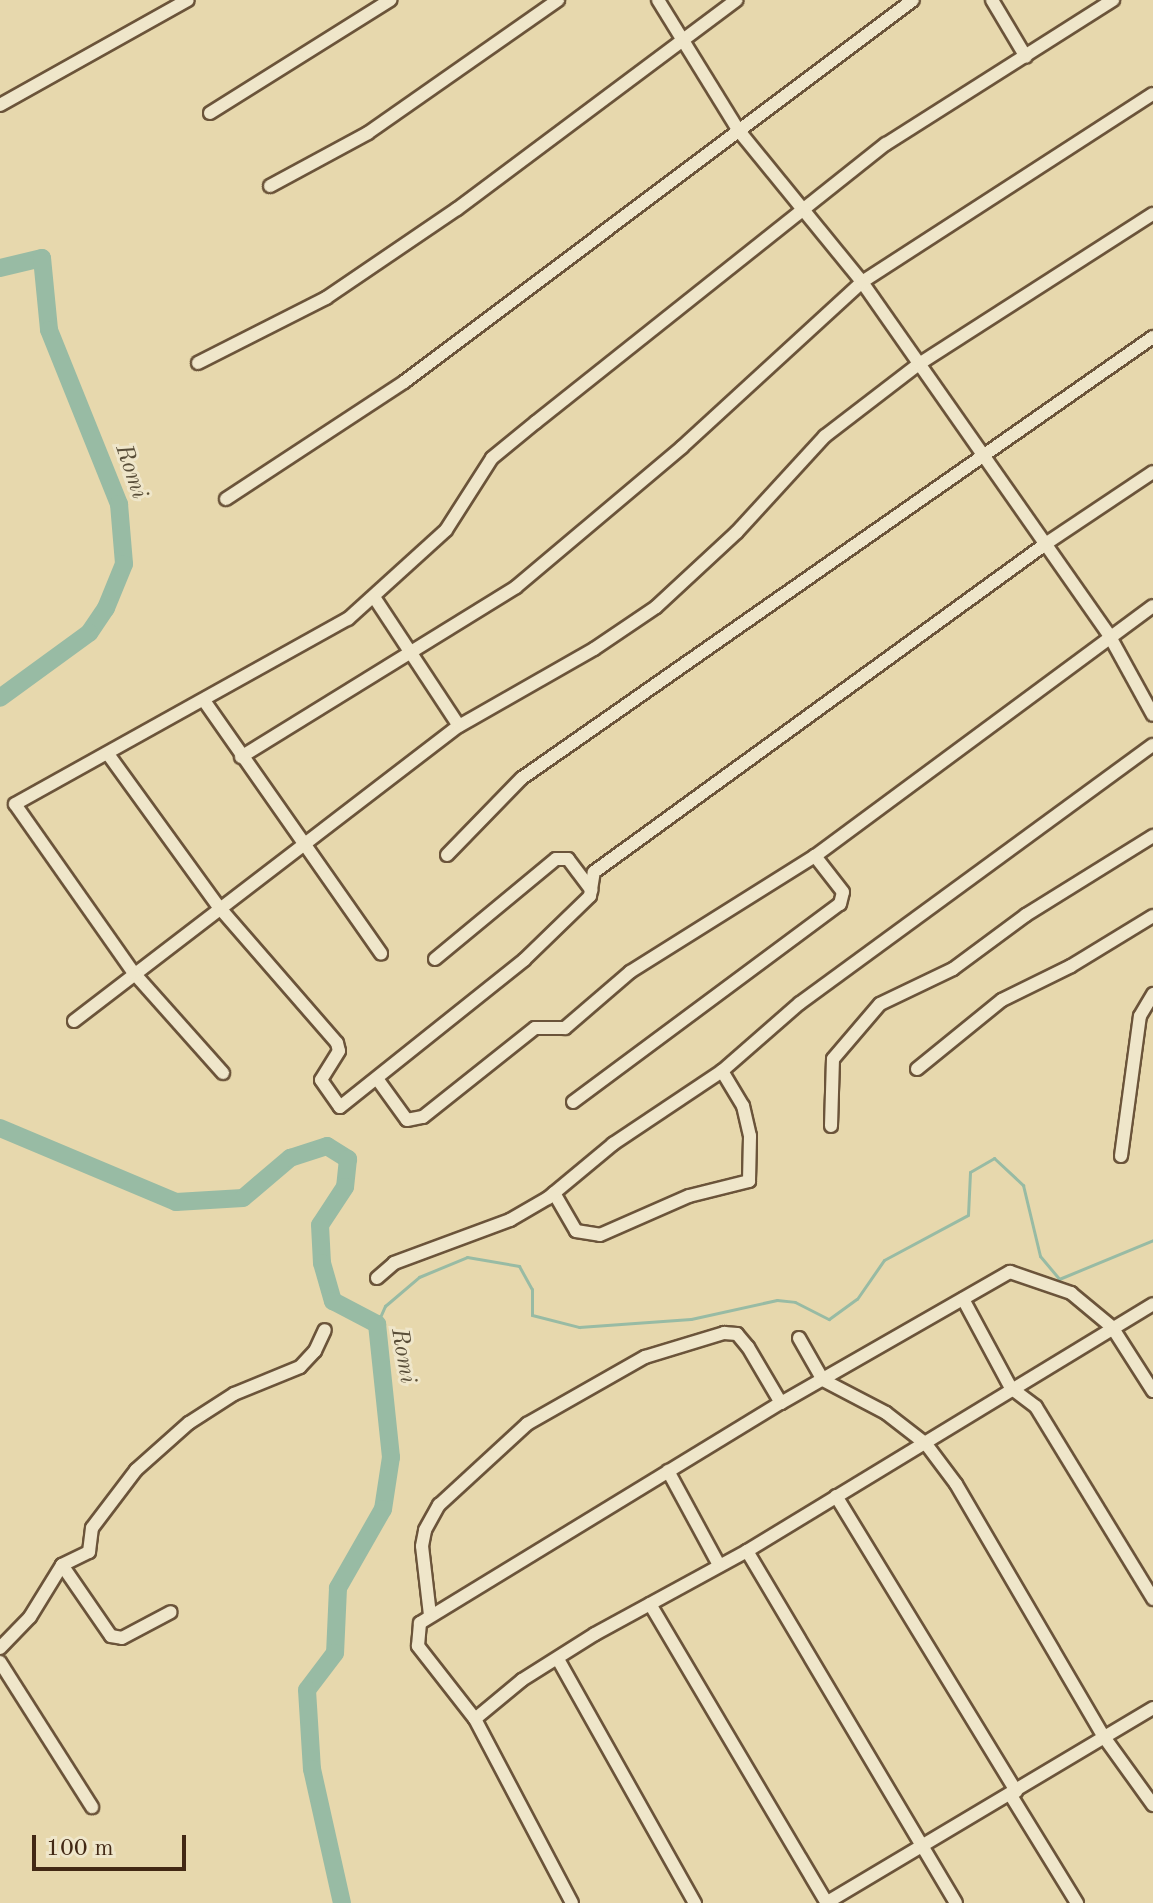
<!DOCTYPE html>
<html>
<head>
<meta charset="utf-8">
<style>
  body { margin:0 }
  #map { position:relative; width:1153px; height:1903px; overflow:hidden; background:#e7d8ad; font-family:"Old Standard TT",serif }
  div>[style] { position:absolute }
  .stream>* { height:3px; margin:-1.5px; padding:0 1.5px; transform-origin:1.5px; border-radius:1.5px; background:#98bba4 }
  .river>* { height:18px; margin:-9px; padding:0 9px; transform-origin:9px; border-radius:9px; background:#98bba4 }
  .roads { filter:drop-shadow(2px 0 #6b543a) drop-shadow(-2px 0 #6b543a) drop-shadow(0 2px #6b543a) drop-shadow(0 -2px #6b543a) }
  .minor>* { height:12px; margin:-6px; padding:0 6px; transform-origin:6px; border-radius:6px; background:#efe6ca }
  span { translate:-50% -50%; white-space:nowrap; text-align:center; line-height:1.15; -webkit-text-stroke:6px #efe6ca; paint-order:stroke }
  .water-label { font-size:24px; color:#584d38; font-style:italic }
  .scale { position:absolute; left:32px; top:1835px; width:154px; height:36px; box-sizing:border-box; border:4px solid #422814; border-top:0; padding-left:10px; font-size:24px; line-height:28px; white-space:nowrap; color:#422814; -webkit-text-stroke:6px #efe6ca; paint-order:stroke }
</style>
</head>
<body>
<div id="map">
  <div class="stream">
    <div style="left:377px;top:1324px;width:20px;rotate:-66deg"></div>
    <div style="left:385px;top:1306px;width:45px;rotate:-40.5deg"></div>
    <div style="left:419px;top:1277px;width:52px;rotate:-22.6deg"></div>
    <div style="left:467px;top:1257px;width:53px;rotate:9.8deg"></div>
    <div style="left:519px;top:1266px;width:26px;rotate:61deg"></div>
    <div style="left:532px;top:1289px;width:26px;rotate:90deg"></div>
    <div style="left:532px;top:1315px;width:49px;rotate:14.3deg"></div>
    <div style="left:579px;top:1327px;width:112px;rotate:-4.1deg"></div>
    <div style="left:691px;top:1319px;width:88px;rotate:-12.5deg"></div>
    <div style="left:777px;top:1300px;width:18px;rotate:6deg"></div>
    <div style="left:795px;top:1302px;width:38px;rotate:27deg"></div>
    <div style="left:829px;top:1319px;width:34px;rotate:-36deg"></div>
    <div style="left:857px;top:1299px;width:47px;rotate:-55.3deg"></div>
    <div style="left:884px;top:1260px;width:95px;rotate:-28.2deg"></div>
    <div style="left:968px;top:1215px;width:43px;rotate:-87.3deg"></div>
    <div style="left:970px;top:1172px;width:28px;rotate:-30deg"></div>
    <div style="left:994px;top:1158px;width:40px;rotate:43deg"></div>
    <div style="left:1023px;top:1185px;width:73px;rotate:76.5deg"></div>
    <div style="left:1040px;top:1256px;width:30px;rotate:50deg"></div>
    <div style="left:1059px;top:1279px;width:102px;rotate:-22.5deg"></div>
  </div>
  <div class="river">
    <div style="left:0;top:268px;width:43px;rotate:-13.4deg"></div>
    <div style="left:42px;top:258px;width:72px;rotate:84.4deg"></div>
    <div style="left:49px;top:330px;width:188px;rotate:68.1deg"></div>
    <div style="left:119px;top:504px;width:60px;rotate:85.2deg"></div>
    <div style="left:124px;top:564px;width:48px;rotate:112.2deg"></div>
    <div style="left:106px;top:608px;width:30px;rotate:124deg"></div>
    <div style="left:89px;top:633px;width:110px;rotate:143.9deg"></div>
    <div style="left:0;top:1128px;width:191px;rotate:22.8deg"></div>
    <div style="left:176px;top:1202px;width:67px;rotate:-3.4deg"></div>
    <div style="left:243px;top:1198px;width:62px;rotate:-40.4deg"></div>
    <div style="left:290px;top:1158px;width:39px;rotate:-18deg"></div>
    <div style="left:327px;top:1146px;width:25px;rotate:32deg"></div>
    <div style="left:348px;top:1159px;width:28px;rotate:96deg"></div>
    <div style="left:345px;top:1187px;width:45px;rotate:123.3deg"></div>
    <div style="left:320px;top:1225px;width:38px;rotate:87deg"></div>
    <div style="left:322px;top:1263px;width:40px;rotate:74deg"></div>
    <div style="left:333px;top:1301px;width:50px;rotate:27.6deg"></div>
    <div style="left:377px;top:1324px;width:134px;rotate:84deg"></div>
    <div style="left:391px;top:1457px;width:53px;rotate:98.7deg"></div>
    <div style="left:383px;top:1509px;width:91px;rotate:119.7deg"></div>
    <div style="left:338px;top:1588px;width:65px;rotate:92.6deg"></div>
    <div style="left:335px;top:1653px;width:46px;rotate:127.1deg"></div>
    <div style="left:307px;top:1690px;width:79px;rotate:86.4deg"></div>
    <div style="left:312px;top:1769px;width:137px;rotate:77.4deg"></div>
  </div>
  <div class="roads">
    <div class="minor">
      <div style="left:658px;top:0;width:154px;rotate:58.3deg"></div>
      <div style="left:739px;top:131px;width:195px;rotate:50.8deg"></div>
      <div style="left:862px;top:282px;width:431px;rotate:55deg"></div>
      <div style="left:1109px;top:635px;width:91px;rotate:61.2deg"></div>
      <div style="left:992px;top:0;width:66px;rotate:59.2deg"></div>
      <div style="left:0;top:105px;width:215px;rotate:-29.2deg"></div>
      <div style="left:210px;top:113px;width:213px;rotate:-32.1deg"></div>
      <div style="left:270px;top:186px;width:111px;rotate:-28.4deg"></div>
      <div style="left:368px;top:133px;width:232px;rotate:-35deg"></div>
      <div style="left:198px;top:363px;width:144px;rotate:-26.9deg"></div>
      <div style="left:326px;top:298px;width:158px;rotate:-34.2deg"></div>
      <div style="left:457px;top:209px;width:349px;rotate:-36.8deg"></div>
      <div style="left:226px;top:499px;width:213px;rotate:-33.3deg"></div>
      <div style="left:404px;top:382px;width:636px;rotate:-36.89deg"></div>
      <div style="left:374px;top:597px;width:154px;rotate:56.6deg"></div>
      <div style="left:205px;top:702px;width:307px;rotate:55deg"></div>
      <div style="left:108px;top:754px;width:188px;rotate:54.1deg"></div>
      <div style="left:218px;top:906px;width:181px;rotate:49deg"></div>
      <div style="left:337px;top:1043px;width:8px;rotate:76deg"></div>
      <div style="left:339px;top:1051px;width:34px;rotate:122deg"></div>
      <div style="left:321px;top:1080px;width:33px;rotate:55deg"></div>
      <div style="left:340px;top:1107px;width:236px;rotate:-38.6deg"></div>
      <div style="left:524px;top:960px;width:92px;rotate:-44.1deg"></div>
      <div style="left:590px;top:896px;width:24px;rotate:-81deg"></div>
      <div style="left:594px;top:872px;width:556px;rotate:-36deg"></div>
      <div style="left:1044px;top:545px;width:131px;rotate:-33.8deg"></div>
      <div style="left:241px;top:757px;width:323px;rotate:-31.7deg"></div>
      <div style="left:516px;top:587px;width:217px;rotate:-40.1deg"></div>
      <div style="left:682px;top:447px;width:244px;rotate:-42.5deg"></div>
      <div style="left:862px;top:282px;width:346px;rotate:-32.9deg"></div>
      <div style="left:447px;top:855px;width:107px;rotate:-45.8deg"></div>
      <div style="left:522px;top:778px;width:770px;rotate:-34.95deg"></div>
      <div style="left:435px;top:959px;width:157px;rotate:-39.6deg"></div>
      <div style="left:556px;top:859px;width:12px"></div>
      <div style="left:568px;top:859px;width:39px;rotate:53deg"></div>
      <div style="left:74px;top:1021px;width:485px;rotate:-37.5deg"></div>
      <div style="left:459px;top:726px;width:155px;rotate:-29.7deg"></div>
      <div style="left:594px;top:649px;width:75px;rotate:-34.1deg"></div>
      <div style="left:656px;top:607px;width:110px;rotate:-42.8deg"></div>
      <div style="left:737px;top:532px;width:130px;rotate:-47.5deg"></div>
      <div style="left:825px;top:436px;width:118px;rotate:-37.5deg"></div>
      <div style="left:919px;top:364px;width:278px;rotate:-32.7deg"></div>
      <div style="left:917px;top:1069px;width:109px;rotate:-39.1deg"></div>
      <div style="left:1002px;top:1000px;width:77px;rotate:-26.2deg"></div>
      <div style="left:1071px;top:966px;width:96px;rotate:-31.4deg"></div>
      <div style="left:223px;top:1073px;width:135px;rotate:-131.7deg"></div>
      <div style="left:133px;top:972px;width:205px;rotate:-125.1deg"></div>
      <div style="left:15px;top:804px;width:381px;rotate:-29.1deg"></div>
      <div style="left:348px;top:619px;width:132px;rotate:-42.2deg"></div>
      <div style="left:446px;top:530px;width:85px;rotate:-57.4deg"></div>
      <div style="left:492px;top:458px;width:57px;rotate:-39.3deg"></div>
      <div style="left:536px;top:422px;width:447px;rotate:-38.5deg"></div>
      <div style="left:886px;top:144px;width:269px;rotate:-32.4deg"></div>
      <div style="left:378px;top:1080px;width:49px;rotate:54.1deg"></div>
      <div style="left:407px;top:1120px;width:16px;rotate:-11deg"></div>
      <div style="left:423px;top:1117px;width:143px;rotate:-38.5deg"></div>
      <div style="left:535px;top:1028px;width:30px"></div>
      <div style="left:565px;top:1028px;width:86px;rotate:-40.7deg"></div>
      <div style="left:630px;top:972px;width:218px;rotate:-32.1deg"></div>
      <div style="left:815px;top:856px;width:420px;rotate:-36.5deg"></div>
      <div style="left:573px;top:1102px;width:332px;rotate:-36.6deg"></div>
      <div style="left:840px;top:904px;width:12px;rotate:-76deg"></div>
      <div style="left:843px;top:892px;width:46px;rotate:-127.9deg"></div>
      <div style="left:831px;top:1126px;width:67px;rotate:-88.3deg"></div>
      <div style="left:833px;top:1059px;width:72px;rotate:-49.5deg"></div>
      <div style="left:880px;top:1004px;width:81px;rotate:-25.6deg"></div>
      <div style="left:953px;top:969px;width:91px;rotate:-36.5deg"></div>
      <div style="left:1026px;top:915px;width:150px;rotate:-31.9deg"></div>
      <div style="left:1121px;top:1156px;width:141px;rotate:-82.3deg"></div>
      <div style="left:1140px;top:1016px;width:26px;rotate:-59deg"></div>
      <div style="left:554px;top:1193px;width:44px;rotate:59.9deg"></div>
      <div style="left:576px;top:1231px;width:24px;rotate:9deg"></div>
      <div style="left:600px;top:1235px;width:97px;rotate:-23.7deg"></div>
      <div style="left:689px;top:1196px;width:62px;rotate:-14deg"></div>
      <div style="left:749px;top:1181px;width:45px;rotate:-88.7deg"></div>
      <div style="left:750px;top:1136px;width:31px;rotate:-103deg"></div>
      <div style="left:743px;top:1106px;width:41px;rotate:-121deg"></div>
      <div style="left:377px;top:1278px;width:23px;rotate:-41deg"></div>
      <div style="left:394px;top:1263px;width:124px;rotate:-20.3deg"></div>
      <div style="left:510px;top:1220px;width:44px;rotate:-30.1deg"></div>
      <div style="left:548px;top:1198px;width:85px;rotate:-39.7deg"></div>
      <div style="left:613px;top:1144px;width:131px;rotate:-33.8deg"></div>
      <div style="left:722px;top:1071px;width:103px;rotate:-41.1deg"></div>
      <div style="left:800px;top:1003px;width:437px;rotate:-36.2deg"></div>
      <div style="left:963px;top:1299px;width:101px;rotate:61.7deg"></div>
      <div style="left:1011px;top:1388px;width:31px;rotate:37deg"></div>
      <div style="left:1036px;top:1407px;width:225px;rotate:58.6deg"></div>
      <div style="left:799px;top:1338px;width:48px;rotate:60.3deg"></div>
      <div style="left:823px;top:1380px;width:71px;rotate:27.6deg"></div>
      <div style="left:886px;top:1413px;width:51px;rotate:37.8deg"></div>
      <div style="left:926px;top:1444px;width:50px;rotate:53.1deg"></div>
      <div style="left:956px;top:1484px;width:293px;rotate:59.7deg"></div>
      <div style="left:1104px;top:1737px;width:84px;rotate:54.2deg"></div>
      <div style="left:668px;top:1471px;width:107px;rotate:61.5deg"></div>
      <div style="left:836px;top:1496px;width:346px;rotate:58.6deg"></div>
      <div style="left:747px;top:1551px;width:409px;rotate:59.3deg"></div>
      <div style="left:62px;top:1565px;width:86px;rotate:55.4deg"></div>
      <div style="left:111px;top:1636px;width:11px;rotate:10deg"></div>
      <div style="left:122px;top:1638px;width:55px;rotate:-28deg"></div>
      <div style="left:650px;top:1604px;width:347px;rotate:59.4deg"></div>
      <div style="left:430px;top:1615px;width:69px;rotate:-96.6deg"></div>
      <div style="left:422px;top:1546px;width:16px;rotate:-79deg"></div>
      <div style="left:425px;top:1530px;width:29px;rotate:-61deg"></div>
      <div style="left:439px;top:1505px;width:120px;rotate:-42.6deg"></div>
      <div style="left:527px;top:1424px;width:136px;rotate:-29.6deg"></div>
      <div style="left:645px;top:1357px;width:83px;rotate:-16.9deg"></div>
      <div style="left:724px;top:1333px;width:13px;rotate:4deg"></div>
      <div style="left:737px;top:1334px;width:17px;rotate:50deg"></div>
      <div style="left:748px;top:1347px;width:65px;rotate:59.5deg"></div>
      <div style="left:0;top:1648px;width:43px;rotate:-45.9deg"></div>
      <div style="left:30px;top:1617px;width:61px;rotate:-58.4deg"></div>
      <div style="left:62px;top:1565px;width:30px;rotate:-26deg"></div>
      <div style="left:89px;top:1552px;width:24px;rotate:-83deg"></div>
      <div style="left:92px;top:1528px;width:73px;rotate:-52.8deg"></div>
      <div style="left:136px;top:1470px;width:71px;rotate:-41.6deg"></div>
      <div style="left:189px;top:1423px;width:54px;rotate:-32.8deg"></div>
      <div style="left:234px;top:1394px;width:71px;rotate:-22.2deg"></div>
      <div style="left:300px;top:1367px;width:22px;rotate:-47deg"></div>
      <div style="left:315px;top:1351px;width:23px;rotate:-65deg"></div>
      <div style="left:559px;top:1661px;width:278px;rotate:60.7deg"></div>
      <div style="left:0;top:1662px;width:172px;rotate:57.6deg"></div>
      <div style="left:475px;top:1719px;width:61px;rotate:-39.7deg"></div>
      <div style="left:522px;top:1680px;width:86px;rotate:-32.2deg"></div>
      <div style="left:595px;top:1634px;width:173px;rotate:-28.6deg"></div>
      <div style="left:747px;top:1551px;width:475px;rotate:-31.3deg"></div>
      <div style="left:1010px;top:1794px;width:128px;rotate:58.4deg"></div>
      <div style="left:572px;top:1903px;width:208px;rotate:-117.8deg"></div>
      <div style="left:475px;top:1719px;width:93px;rotate:-128deg"></div>
      <div style="left:418px;top:1646px;width:23px;rotate:-85deg"></div>
      <div style="left:420px;top:1623px;width:423px;rotate:-31.4deg"></div>
      <div style="left:781px;top:1403px;width:264px;rotate:-29.8deg"></div>
      <div style="left:1010px;top:1272px;width:65px;rotate:19deg"></div>
      <div style="left:1071px;top:1293px;width:53px;rotate:39.7deg"></div>
      <div style="left:1112px;top:1327px;width:76px;rotate:57.4deg"></div>
      <div style="left:826px;top:1903px;width:381px;rotate:-30.8deg"></div>
    </div>
  </div>
  <div class="water-label">
    <span style="left:130px;top:472px;rotate:71deg">Romi</span>
    <span style="left:402px;top:1356px;rotate:80deg">Romi</span>
  </div>
  <div class="scale">100 m</div>
</div>
</body>
</html>
